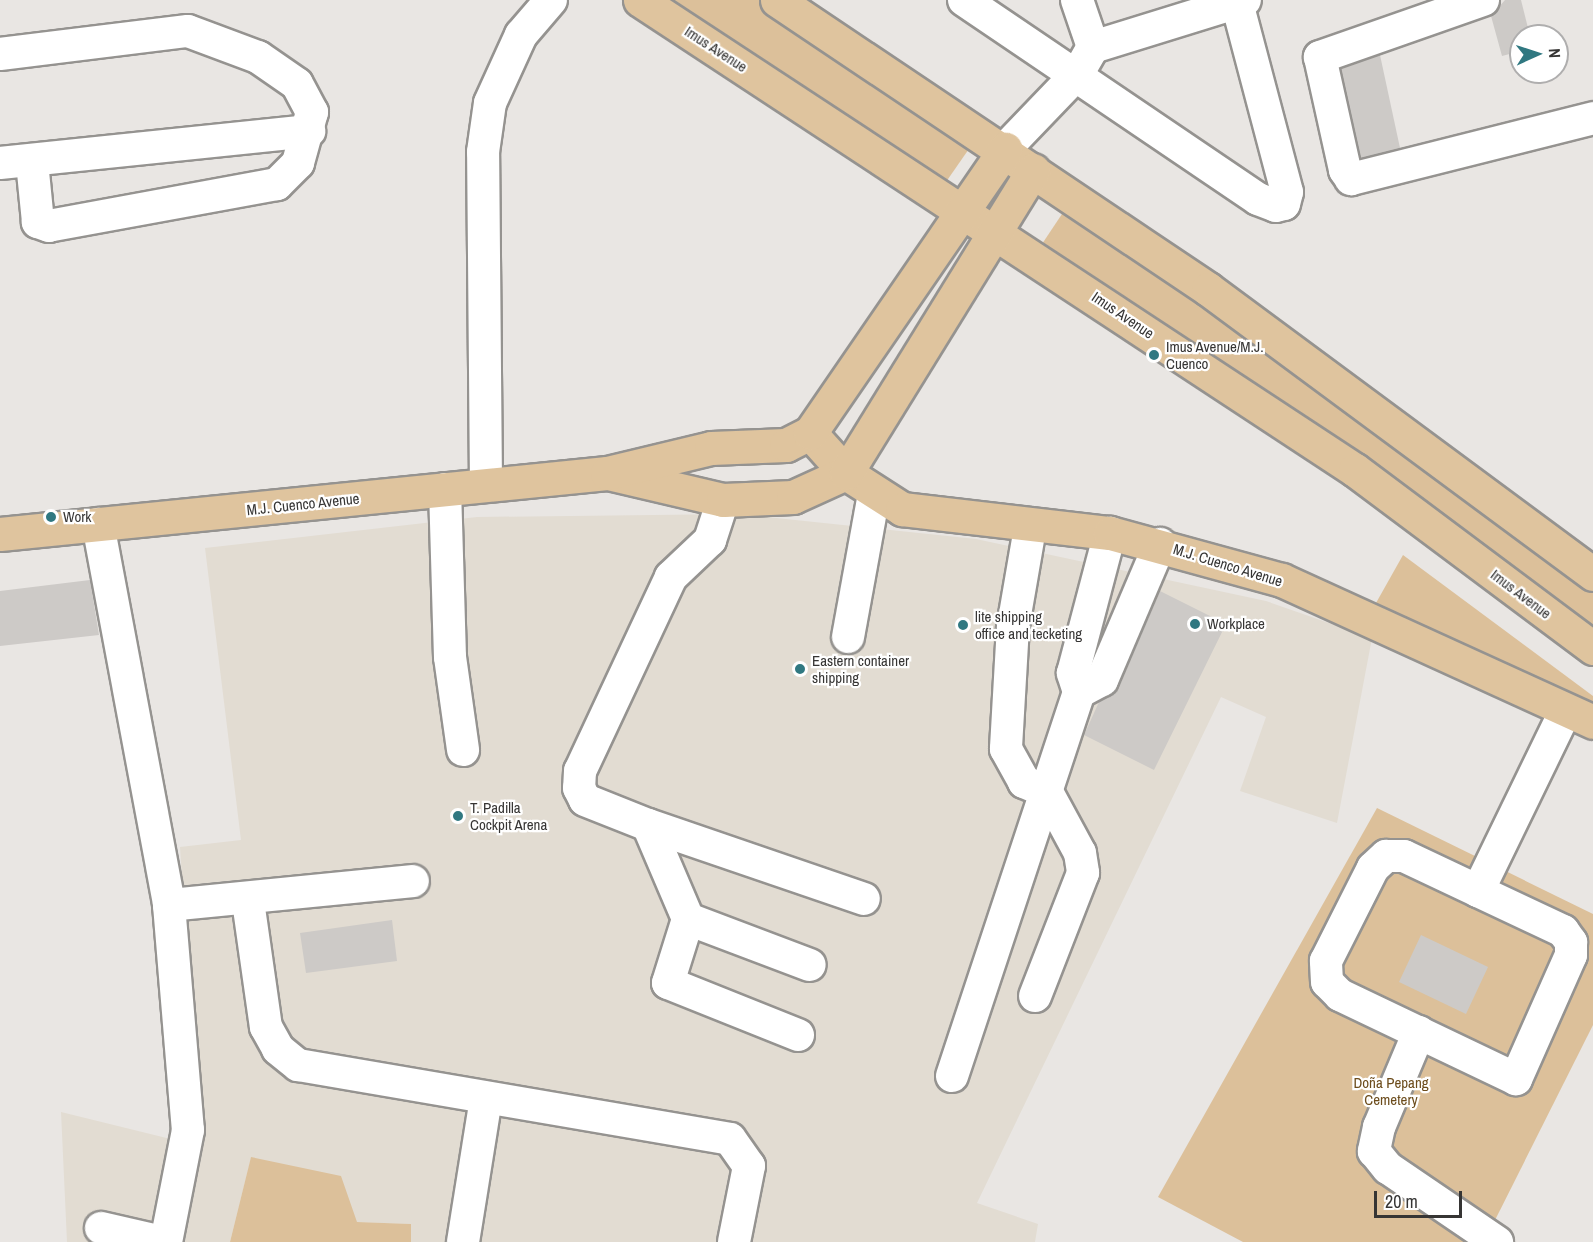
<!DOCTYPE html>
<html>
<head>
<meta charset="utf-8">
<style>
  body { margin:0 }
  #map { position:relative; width:1593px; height:1242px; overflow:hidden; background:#e9e6e3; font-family:"Archivo Narrow",sans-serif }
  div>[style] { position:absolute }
  .built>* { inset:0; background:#e2dcd2 }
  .green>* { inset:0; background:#dcc09a }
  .building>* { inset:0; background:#cdcac7 }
  .roads { filter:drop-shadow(2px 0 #959390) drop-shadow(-2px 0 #959390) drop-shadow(0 2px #959390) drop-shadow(0 -2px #959390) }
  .minor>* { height:32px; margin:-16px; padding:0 16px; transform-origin:16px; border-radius:16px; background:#fff }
  .major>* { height:33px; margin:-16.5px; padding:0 16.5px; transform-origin:16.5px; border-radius:16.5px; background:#dfc49e }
  .dots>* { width:16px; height:16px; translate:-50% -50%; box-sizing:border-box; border:3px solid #fff; border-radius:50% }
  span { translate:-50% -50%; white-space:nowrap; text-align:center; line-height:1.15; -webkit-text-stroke:4.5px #fff; paint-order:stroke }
  .street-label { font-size:15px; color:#363534 }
  .poi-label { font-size:15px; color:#363534 }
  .left { translate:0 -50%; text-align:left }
  .park-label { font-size:15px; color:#6c4c1c }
  .north { position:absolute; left:1509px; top:24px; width:60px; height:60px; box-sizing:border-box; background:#fff; border:2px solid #afaeae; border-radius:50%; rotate:87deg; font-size:16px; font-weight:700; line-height:24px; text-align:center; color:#363534 }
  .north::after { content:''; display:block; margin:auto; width:21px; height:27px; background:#307881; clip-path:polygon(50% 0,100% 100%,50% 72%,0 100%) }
  .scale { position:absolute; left:1374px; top:1191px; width:88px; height:27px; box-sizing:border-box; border:3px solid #363534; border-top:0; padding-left:8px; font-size:18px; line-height:21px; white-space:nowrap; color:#363534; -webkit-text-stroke:4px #fff; paint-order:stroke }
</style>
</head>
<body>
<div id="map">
  <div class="built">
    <div style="clip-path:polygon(737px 514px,976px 539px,1266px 601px,1372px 638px,1337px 823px,1240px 791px,1266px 717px,1221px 697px,977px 1203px,1038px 1224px,1035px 1242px,411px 1242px,411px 1224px,357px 1222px,251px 1158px,230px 1242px,67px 1242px,61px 1112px,199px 1146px,180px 847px,241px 840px,205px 548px,477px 517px)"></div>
  </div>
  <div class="green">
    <div style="clip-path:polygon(640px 0,777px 0,980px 133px,939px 192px)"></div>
    <div style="clip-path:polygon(1072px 199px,1593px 576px,1593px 659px,1034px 256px)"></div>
    <div style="clip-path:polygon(1403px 555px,1593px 696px,1593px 716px,1376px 603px)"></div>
    <div style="clip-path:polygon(1377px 808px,1593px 914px,1593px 1025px,1484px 1242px,1243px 1242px,1158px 1197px)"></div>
    <div style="clip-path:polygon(251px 1157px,341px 1176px,357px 1222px,411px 1224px,411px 1242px,230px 1242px)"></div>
  </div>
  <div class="building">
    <div style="clip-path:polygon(1505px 0,1521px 0,1530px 36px,1521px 36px,1521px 51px,1502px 56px,1491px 16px)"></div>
    <div style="clip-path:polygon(1380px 55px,1400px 148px,1361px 158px,1341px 69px)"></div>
    <div style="clip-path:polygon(90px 580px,99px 635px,0 646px,0 591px)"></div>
    <div style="clip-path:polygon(1160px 591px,1226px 624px,1154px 770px,1084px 735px,1099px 702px,1119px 687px)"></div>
    <div style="clip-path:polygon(392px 920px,397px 961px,306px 973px,300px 933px)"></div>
    <div style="clip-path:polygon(1421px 935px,1488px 967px,1466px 1014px,1399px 982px)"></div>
  </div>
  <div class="roads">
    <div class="minor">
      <div style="left:964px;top:0;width:355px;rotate:34.1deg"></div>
      <div style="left:1258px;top:199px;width:19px;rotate:21deg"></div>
      <div style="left:1276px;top:206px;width:8px;rotate:-14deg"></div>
      <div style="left:1284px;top:204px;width:12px;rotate:-76deg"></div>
      <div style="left:1287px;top:192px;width:196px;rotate:-104.8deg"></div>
      <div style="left:1077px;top:0;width:50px;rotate:71.2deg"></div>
      <div style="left:1483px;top:0;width:173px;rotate:160.7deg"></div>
      <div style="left:1320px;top:57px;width:116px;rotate:77.5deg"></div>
      <div style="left:1345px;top:170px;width:11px;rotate:56deg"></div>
      <div style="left:1351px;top:179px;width:250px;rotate:-14.1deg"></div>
      <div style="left:0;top:54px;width:189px;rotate:-7deg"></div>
      <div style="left:188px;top:31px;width:75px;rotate:20.4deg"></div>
      <div style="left:258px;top:57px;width:47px;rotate:34.7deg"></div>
      <div style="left:297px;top:84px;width:32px;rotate:62deg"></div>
      <div style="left:312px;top:112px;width:53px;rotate:105.4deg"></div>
      <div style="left:298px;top:163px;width:30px;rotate:135deg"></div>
      <div style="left:277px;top:184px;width:232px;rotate:169.6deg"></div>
      <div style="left:49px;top:226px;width:12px;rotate:-160deg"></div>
      <div style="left:38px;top:222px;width:60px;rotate:-95.7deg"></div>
      <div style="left:1005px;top:149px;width:105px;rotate:-46.2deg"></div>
      <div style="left:1078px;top:73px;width:30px;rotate:-60deg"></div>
      <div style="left:1093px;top:47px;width:159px;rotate:-17.2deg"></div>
      <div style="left:0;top:163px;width:311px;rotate:-5.9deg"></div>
      <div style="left:486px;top:485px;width:333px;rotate:-90.5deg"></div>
      <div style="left:483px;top:152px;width:49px;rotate:-81.9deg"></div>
      <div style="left:490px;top:103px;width:75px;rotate:-65.5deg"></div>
      <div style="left:521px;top:35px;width:46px;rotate:-49.4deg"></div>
      <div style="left:445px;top:489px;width:168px;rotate:88.3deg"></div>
      <div style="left:450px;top:657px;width:94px;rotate:82deg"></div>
      <div style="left:723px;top:500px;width:42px;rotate:108deg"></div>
      <div style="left:710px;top:540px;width:54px;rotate:136.5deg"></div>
      <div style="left:671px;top:577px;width:214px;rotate:115.1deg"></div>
      <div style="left:580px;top:771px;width:17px;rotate:93deg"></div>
      <div style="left:579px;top:788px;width:13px;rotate:63deg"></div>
      <div style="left:585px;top:800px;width:68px;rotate:21.6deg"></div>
      <div style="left:648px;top:825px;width:228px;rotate:18.9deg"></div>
      <div style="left:98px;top:524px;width:388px;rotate:79.4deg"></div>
      <div style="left:169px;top:905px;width:226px;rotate:85.2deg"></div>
      <div style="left:188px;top:1130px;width:114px;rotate:101.1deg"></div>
      <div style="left:1030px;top:528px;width:99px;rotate:99.8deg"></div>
      <div style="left:1013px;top:626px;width:123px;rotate:93.3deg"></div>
      <div style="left:1006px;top:749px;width:38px;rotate:61deg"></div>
      <div style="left:1024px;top:782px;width:25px;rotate:23deg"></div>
      <div style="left:1047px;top:792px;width:69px;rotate:61.6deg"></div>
      <div style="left:1080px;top:853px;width:20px;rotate:81deg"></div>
      <div style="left:1083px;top:873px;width:132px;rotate:111.3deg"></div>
      <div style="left:848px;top:637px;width:145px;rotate:-79.7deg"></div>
      <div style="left:1079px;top:692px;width:26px;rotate:-28deg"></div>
      <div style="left:1102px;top:680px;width:148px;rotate:-66.9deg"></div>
      <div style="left:648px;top:825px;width:102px;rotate:66.9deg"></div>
      <div style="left:688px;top:919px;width:67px;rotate:107.4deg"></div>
      <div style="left:668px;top:983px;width:140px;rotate:21.8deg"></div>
      <div style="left:1386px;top:856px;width:18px"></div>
      <div style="left:1404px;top:856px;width:82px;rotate:25.3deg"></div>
      <div style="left:1478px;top:891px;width:94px;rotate:25.2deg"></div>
      <div style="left:1563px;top:931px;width:14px;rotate:54deg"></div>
      <div style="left:1571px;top:942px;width:13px;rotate:90deg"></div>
      <div style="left:1571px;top:955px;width:136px;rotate:113.9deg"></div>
      <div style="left:1516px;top:1079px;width:195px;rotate:-154.5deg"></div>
      <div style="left:1340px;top:995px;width:18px;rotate:-135deg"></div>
      <div style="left:1327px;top:982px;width:21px;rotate:-93deg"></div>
      <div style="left:1326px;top:961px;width:104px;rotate:-63.2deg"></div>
      <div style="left:1373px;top:868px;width:18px;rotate:-43deg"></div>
      <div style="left:1478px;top:891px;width:201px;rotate:-64.1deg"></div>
      <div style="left:248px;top:901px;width:127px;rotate:81.9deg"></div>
      <div style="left:266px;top:1027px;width:25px;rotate:61deg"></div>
      <div style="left:278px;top:1049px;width:26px;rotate:39deg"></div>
      <div style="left:298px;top:1065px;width:438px;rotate:9.7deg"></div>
      <div style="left:730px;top:1139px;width:33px;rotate:55deg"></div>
      <div style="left:749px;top:1166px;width:77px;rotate:101.2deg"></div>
      <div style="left:169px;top:905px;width:245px;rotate:-5.6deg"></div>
      <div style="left:688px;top:919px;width:130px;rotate:20.7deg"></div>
      <div style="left:1419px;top:1032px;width:103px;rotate:112.8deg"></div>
      <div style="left:1379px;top:1127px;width:25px;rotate:102deg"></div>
      <div style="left:1374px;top:1151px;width:22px;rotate:51deg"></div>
      <div style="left:1388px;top:1168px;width:132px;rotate:34.2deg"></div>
      <div style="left:952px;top:1076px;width:404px;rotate:-71.7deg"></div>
      <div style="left:1079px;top:692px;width:20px;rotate:-108deg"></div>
      <div style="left:1073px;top:673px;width:145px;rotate:-75.2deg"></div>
      <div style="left:101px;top:1228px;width:63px;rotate:12.9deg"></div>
      <div style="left:463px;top:1242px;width:146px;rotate:-80.9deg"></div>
    </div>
    <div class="major">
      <div style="left:640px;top:0;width:856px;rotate:33.32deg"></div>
      <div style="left:1355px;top:470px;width:297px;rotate:36.8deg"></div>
      <div style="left:777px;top:0;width:519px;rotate:33.84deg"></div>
      <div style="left:1208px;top:289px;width:479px;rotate:36.5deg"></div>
      <div style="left:810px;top:433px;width:54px;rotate:48deg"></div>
      <div style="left:846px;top:473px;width:67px;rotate:32.7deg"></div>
      <div style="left:902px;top:509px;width:209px;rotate:6.6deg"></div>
      <div style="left:1110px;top:533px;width:178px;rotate:15.3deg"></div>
      <div style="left:1282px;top:580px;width:342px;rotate:24.5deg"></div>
      <div style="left:612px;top:474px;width:114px;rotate:13.2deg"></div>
      <div style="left:723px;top:500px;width:70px;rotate:-2.5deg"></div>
      <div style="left:793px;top:497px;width:58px;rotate:-24.4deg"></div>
      <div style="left:846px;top:473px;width:356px;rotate:-58.3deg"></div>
      <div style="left:0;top:534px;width:610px;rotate:-5.74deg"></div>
      <div style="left:607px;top:473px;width:107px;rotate:-13.5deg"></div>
      <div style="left:711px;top:448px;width:75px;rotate:-2.3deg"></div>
      <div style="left:786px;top:445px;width:27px;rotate:-27deg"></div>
      <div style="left:810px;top:433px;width:345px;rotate:-55.5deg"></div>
    </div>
  </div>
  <div class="dots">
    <div style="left:1154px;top:355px;background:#307881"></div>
    <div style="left:51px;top:517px;background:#307881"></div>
    <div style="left:1195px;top:624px;background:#307881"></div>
    <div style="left:963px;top:625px;background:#307881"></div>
    <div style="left:800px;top:669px;background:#307881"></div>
    <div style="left:458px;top:816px;background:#307881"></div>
  </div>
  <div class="street-label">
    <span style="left:716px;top:49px;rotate:33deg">Imus Avenue</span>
    <span style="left:1123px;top:315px;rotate:34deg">Imus Avenue</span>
    <span style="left:303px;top:504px;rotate:-6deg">M.J. Cuenco Avenue</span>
    <span style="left:1228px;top:565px;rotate:17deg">M.J. Cuenco Avenue</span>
    <span style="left:1521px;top:594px;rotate:37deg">Imus Avenue</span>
  </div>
  <div class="poi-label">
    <span class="left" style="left:1166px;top:355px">Imus Avenue/M.J.<br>Cuenco</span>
    <span class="left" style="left:63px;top:517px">Work</span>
    <span class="left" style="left:975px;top:625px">lite shipping<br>office and tecketing</span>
    <span class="left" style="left:1207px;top:624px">Workplace</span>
    <span class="left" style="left:812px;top:669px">Eastern container<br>shipping</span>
    <span class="left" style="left:470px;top:816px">T. Padilla<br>Cockpit Arena</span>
  </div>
  <div class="park-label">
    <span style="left:1391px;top:1091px">Doña Pepang<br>Cemetery</span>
  </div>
  <div class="north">N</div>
  <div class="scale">20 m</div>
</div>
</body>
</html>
